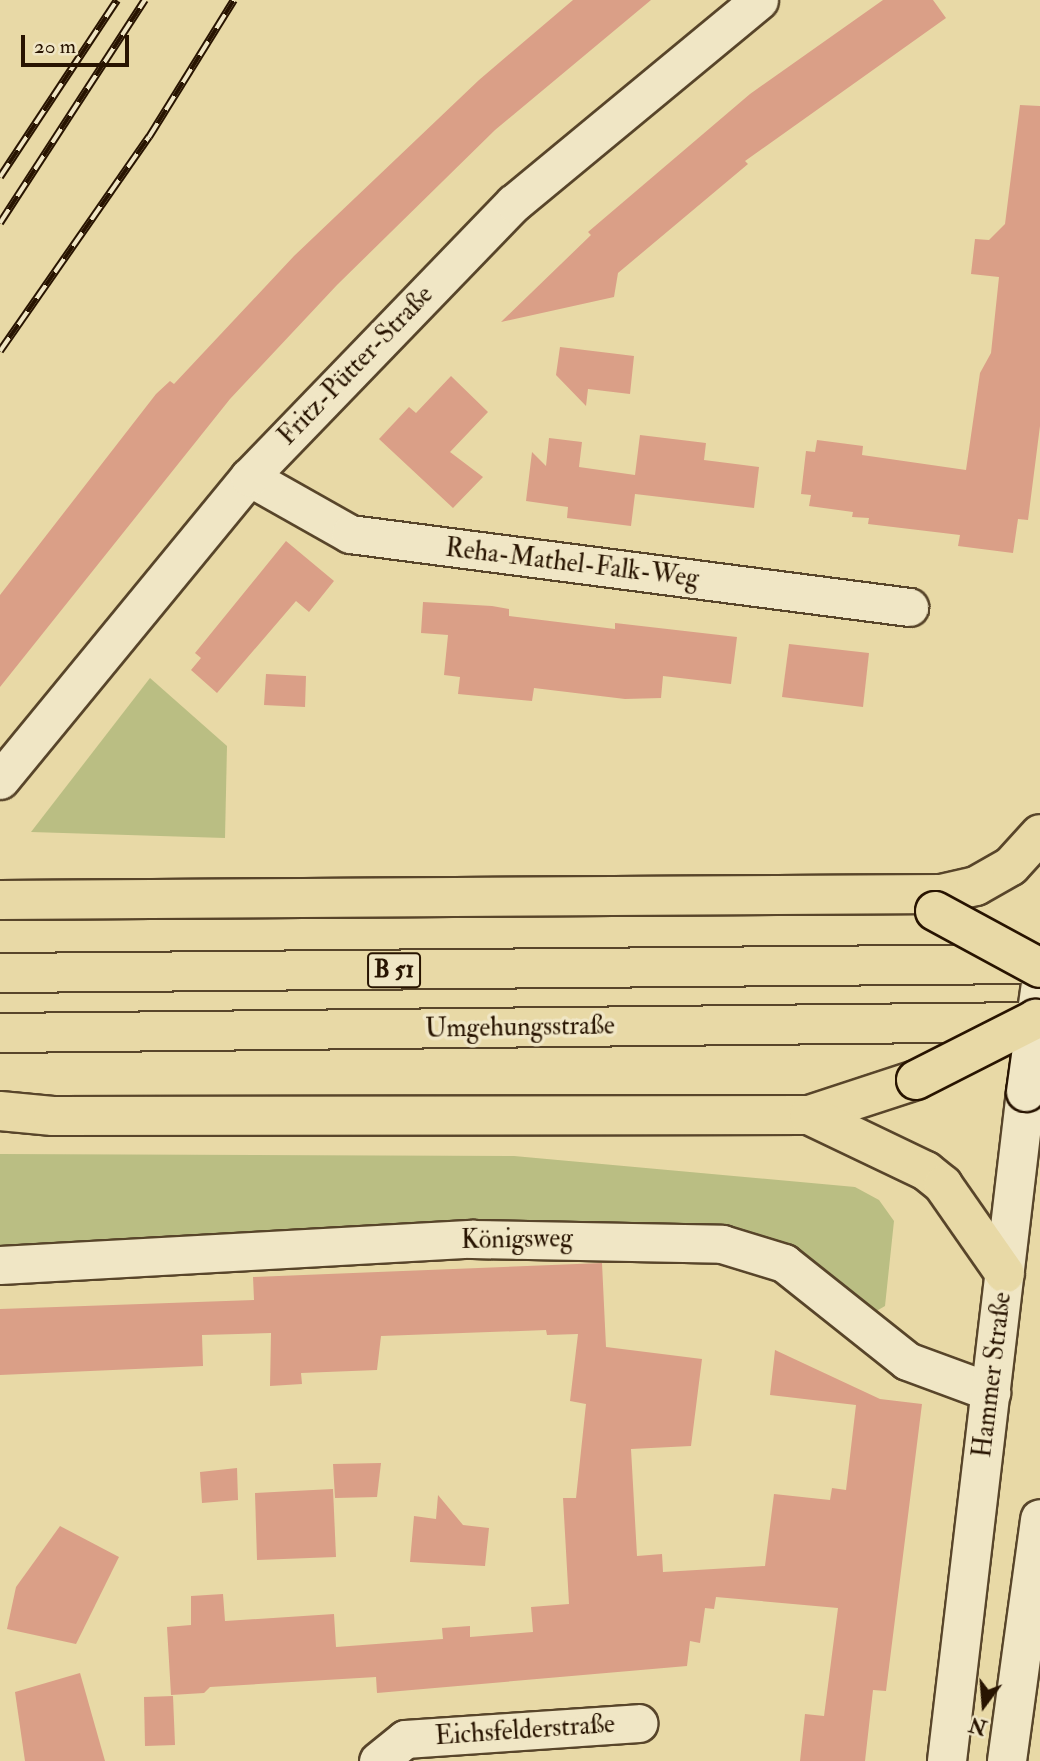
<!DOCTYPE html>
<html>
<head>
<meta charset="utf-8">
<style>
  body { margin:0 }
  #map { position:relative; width:1040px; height:1761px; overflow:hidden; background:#e8d9a6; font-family:"IM FELL Double Pica",serif }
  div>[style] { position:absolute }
  .green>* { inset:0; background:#babe83 }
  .building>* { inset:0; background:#da9f87 }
  .roads { filter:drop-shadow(2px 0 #58452a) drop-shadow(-2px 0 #58452a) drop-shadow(0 2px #58452a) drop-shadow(0 -2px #58452a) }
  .minor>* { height:37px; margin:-18.5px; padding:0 18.5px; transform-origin:18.5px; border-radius:18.5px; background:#f0e6c5 }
  .secondary>* { height:38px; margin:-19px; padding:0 19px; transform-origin:19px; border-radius:19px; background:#f0e6c5 }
  .trunk>* { height:38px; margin:-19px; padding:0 19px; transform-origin:19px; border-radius:19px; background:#e8d9a6 }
  .rail>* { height:8px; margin-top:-4px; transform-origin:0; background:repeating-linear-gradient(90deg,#f0e6c5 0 16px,#281401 0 32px); box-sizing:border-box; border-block:2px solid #281401 }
  .bridges { filter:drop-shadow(2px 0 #281401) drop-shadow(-2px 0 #281401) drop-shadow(0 2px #281401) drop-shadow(0 -2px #281401) }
  .secondary-bridge>* { height:38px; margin:-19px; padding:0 19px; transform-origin:19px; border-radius:19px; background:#f0e6c5 }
  .trunk-bridge>* { height:38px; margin:-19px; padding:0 19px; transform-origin:19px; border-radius:19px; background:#e8d9a6 }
  span { translate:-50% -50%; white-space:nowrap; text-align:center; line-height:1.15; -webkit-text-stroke:7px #f0e6c5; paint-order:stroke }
  .shield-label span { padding:2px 5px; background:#f0e6c5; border:2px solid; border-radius:5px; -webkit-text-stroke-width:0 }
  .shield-label { font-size:24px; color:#281401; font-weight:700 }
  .street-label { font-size:26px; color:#281401 }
  .north { position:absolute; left:949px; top:1670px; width:70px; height:70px; -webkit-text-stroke:5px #f0e6c5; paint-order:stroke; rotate:196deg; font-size:19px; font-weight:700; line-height:28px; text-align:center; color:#281401 }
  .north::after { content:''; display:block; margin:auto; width:24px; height:32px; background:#281401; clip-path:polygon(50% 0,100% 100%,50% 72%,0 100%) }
  .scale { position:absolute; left:21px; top:35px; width:108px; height:32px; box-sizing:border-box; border:4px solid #281401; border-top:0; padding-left:9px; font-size:21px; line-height:24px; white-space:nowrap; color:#281401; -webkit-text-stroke:5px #f0e6c5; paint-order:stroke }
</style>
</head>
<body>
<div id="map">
  <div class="green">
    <div style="clip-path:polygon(150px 678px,227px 746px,225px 838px,31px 832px)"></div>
    <div style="clip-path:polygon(0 1154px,514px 1156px,855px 1187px,879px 1200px,894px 1221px,885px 1306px,873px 1313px,820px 1266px,789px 1248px,0 1251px)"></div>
  </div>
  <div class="building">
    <div style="clip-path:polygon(573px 0,651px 0,495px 130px,337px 285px,230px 399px,0 687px,0 595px,156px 394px,170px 381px,174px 384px,294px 256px,479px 80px)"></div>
    <div style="clip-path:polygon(883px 0,933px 0,946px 18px,745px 161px,748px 164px,618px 273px,614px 297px,501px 322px,591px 235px,588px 232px,750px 94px)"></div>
    <div style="clip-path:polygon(1020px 105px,1040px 106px,1040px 426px,1028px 520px,1018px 519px,1013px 553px,958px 546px,960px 535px,868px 524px,869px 518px,852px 517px,853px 512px,809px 506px,811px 495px,801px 494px,806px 451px,815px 452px,817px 440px,863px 446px,862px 455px,966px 470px,980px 373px,991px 353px,999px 277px,971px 274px,975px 239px,989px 240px,1005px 224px)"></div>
    <div style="clip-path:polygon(560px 347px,634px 356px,630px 394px,588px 389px,586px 406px,556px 375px)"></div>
    <div style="clip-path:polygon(451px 376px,488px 412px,450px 452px,483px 477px,453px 508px,379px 439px,409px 407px,416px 413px)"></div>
    <div style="clip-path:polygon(640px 435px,706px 443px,704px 460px,759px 467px,754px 508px,635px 494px,631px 526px,567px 518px,568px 507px,526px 501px,532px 452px,546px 466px,549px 438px,582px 442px,579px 467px,635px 475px)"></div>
    <div style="clip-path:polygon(286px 541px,334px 581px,309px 612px,296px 601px,217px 693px,191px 670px,201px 658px,195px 653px)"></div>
    <div style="clip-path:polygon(423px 602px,492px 606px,509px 609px,509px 616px,615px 629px,615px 623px,737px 637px,731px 684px,663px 676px,661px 698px,625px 699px,534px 688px,532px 701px,458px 694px,460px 677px,444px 675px,448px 635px,421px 633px)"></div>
    <div style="clip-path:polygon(789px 644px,869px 653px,863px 707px,782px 697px)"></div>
    <div style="clip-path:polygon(266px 674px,306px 676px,305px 707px,264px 705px)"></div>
    <div style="clip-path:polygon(602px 1263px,606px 1347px,702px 1359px,691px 1446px,631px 1449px,637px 1556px,662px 1554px,663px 1572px,765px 1566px,774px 1494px,830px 1500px,832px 1488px,846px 1490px,856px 1405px,770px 1395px,775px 1350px,880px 1399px,922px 1404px,886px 1691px,873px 1690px,865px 1761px,800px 1761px,805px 1714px,824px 1716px,838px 1608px,716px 1597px,714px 1609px,705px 1608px,700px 1643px,690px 1641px,687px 1666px,377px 1693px,376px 1677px,210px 1687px,204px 1693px,171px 1695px,167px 1627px,191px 1625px,191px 1596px,223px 1594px,225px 1621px,334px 1614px,336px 1647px,443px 1639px,442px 1628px,470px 1626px,470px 1637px,533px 1632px,531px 1607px,569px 1604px,563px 1498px,576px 1498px,586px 1404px,570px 1401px,578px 1334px,547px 1335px,546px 1330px,381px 1336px,377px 1370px,301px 1373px,302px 1384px,270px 1386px,271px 1333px,202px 1335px,203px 1366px,0 1375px,0 1309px,254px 1300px,253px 1277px)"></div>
    <div style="clip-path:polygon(381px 1463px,377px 1497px,335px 1498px,333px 1464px)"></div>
    <div style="clip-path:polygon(237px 1468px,238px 1500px,202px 1503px,200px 1472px)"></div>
    <div style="clip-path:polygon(333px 1489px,336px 1557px,257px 1560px,255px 1493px)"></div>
    <div style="clip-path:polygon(438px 1495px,463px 1525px,489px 1528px,485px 1566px,410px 1562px,414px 1516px,436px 1519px)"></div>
    <div style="clip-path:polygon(60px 1526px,119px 1557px,76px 1644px,7px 1629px,16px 1587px)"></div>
    <div style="clip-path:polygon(80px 1673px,105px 1761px,25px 1761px,15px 1692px)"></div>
    <div style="clip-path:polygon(173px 1696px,175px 1745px,145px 1746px,144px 1697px)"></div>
  </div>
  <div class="roads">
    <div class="minor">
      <div style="left:249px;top:477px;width:116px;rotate:29.4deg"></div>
      <div style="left:350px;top:534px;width:564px;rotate:7.44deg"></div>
      <div style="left:0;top:780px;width:392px;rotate:-50.6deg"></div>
      <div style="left:249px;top:477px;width:381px;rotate:-46deg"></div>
      <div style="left:514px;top:203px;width:318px;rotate:-39.6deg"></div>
      <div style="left:0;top:1265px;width:473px;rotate:-3.2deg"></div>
      <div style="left:472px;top:1239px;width:250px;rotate:1.1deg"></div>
      <div style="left:722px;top:1244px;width:65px;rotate:17deg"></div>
      <div style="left:784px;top:1263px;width:157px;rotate:38.5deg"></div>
      <div style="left:907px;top:1361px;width:90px;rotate:20.3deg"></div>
      <div style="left:378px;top:1761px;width:35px;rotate:-39deg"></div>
      <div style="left:405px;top:1739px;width:234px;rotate:-3.9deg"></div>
    </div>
    <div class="secondary">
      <div style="left:1036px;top:1019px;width:30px;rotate:-82deg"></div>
      <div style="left:947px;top:1761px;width:674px;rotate:-83.27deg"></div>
      <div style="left:1007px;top:1761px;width:244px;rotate:-82.2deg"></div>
    </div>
    <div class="trunk">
      <div style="left:0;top:900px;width:941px;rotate:-0.37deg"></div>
      <div style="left:941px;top:894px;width:36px;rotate:-13deg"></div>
      <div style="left:976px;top:886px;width:40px;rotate:-29.7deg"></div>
      <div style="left:1011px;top:866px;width:43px;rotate:-47.8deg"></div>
      <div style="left:0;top:973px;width:1040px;rotate:-0.5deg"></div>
      <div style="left:0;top:1033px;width:1038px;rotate:-0.61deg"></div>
      <div style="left:0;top:1111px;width:53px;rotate:5.4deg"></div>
      <div style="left:53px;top:1116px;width:756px;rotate:-0.08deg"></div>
      <div style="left:809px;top:1115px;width:113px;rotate:-18.1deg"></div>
      <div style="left:809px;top:1115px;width:130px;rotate:25.6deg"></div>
      <div style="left:926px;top:1171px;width:22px;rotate:39deg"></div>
      <div style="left:943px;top:1185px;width:108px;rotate:55.1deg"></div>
    </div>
  </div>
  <div class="rail">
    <div style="left:0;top:177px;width:212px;rotate:-56.5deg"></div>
    <div style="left:0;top:223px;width:266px;rotate:-57deg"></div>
    <div style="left:0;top:351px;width:261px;rotate:-55.2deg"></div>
    <div style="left:149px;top:137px;width:161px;rotate:-58.2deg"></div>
  </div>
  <div class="bridges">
    <div class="secondary-bridge">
      <div style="left:1026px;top:1092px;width:74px;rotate:-82.2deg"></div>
    </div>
    <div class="trunk-bridge">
      <div style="left:935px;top:911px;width:119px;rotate:28.5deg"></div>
      <div style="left:916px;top:1080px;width:135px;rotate:-26.9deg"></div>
    </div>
  </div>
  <div class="shield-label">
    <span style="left:394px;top:970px">B 51</span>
  </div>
  <div class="street-label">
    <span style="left:356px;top:366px;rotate:-46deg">Fritz-Pütter-Straße</span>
    <span style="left:572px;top:564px;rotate:7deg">Reha-Mathel-Falk-Weg</span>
    <span style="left:520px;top:1028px;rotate:-1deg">Umgehungsstraße</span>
    <span style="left:517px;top:1240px;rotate:-1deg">Königsweg</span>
    <span style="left:993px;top:1375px;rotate:-83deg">Hammer Straße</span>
    <span style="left:525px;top:1731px;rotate:-4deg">Eichsfelderstraße</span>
  </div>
  <div class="north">N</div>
  <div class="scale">20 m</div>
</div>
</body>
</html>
